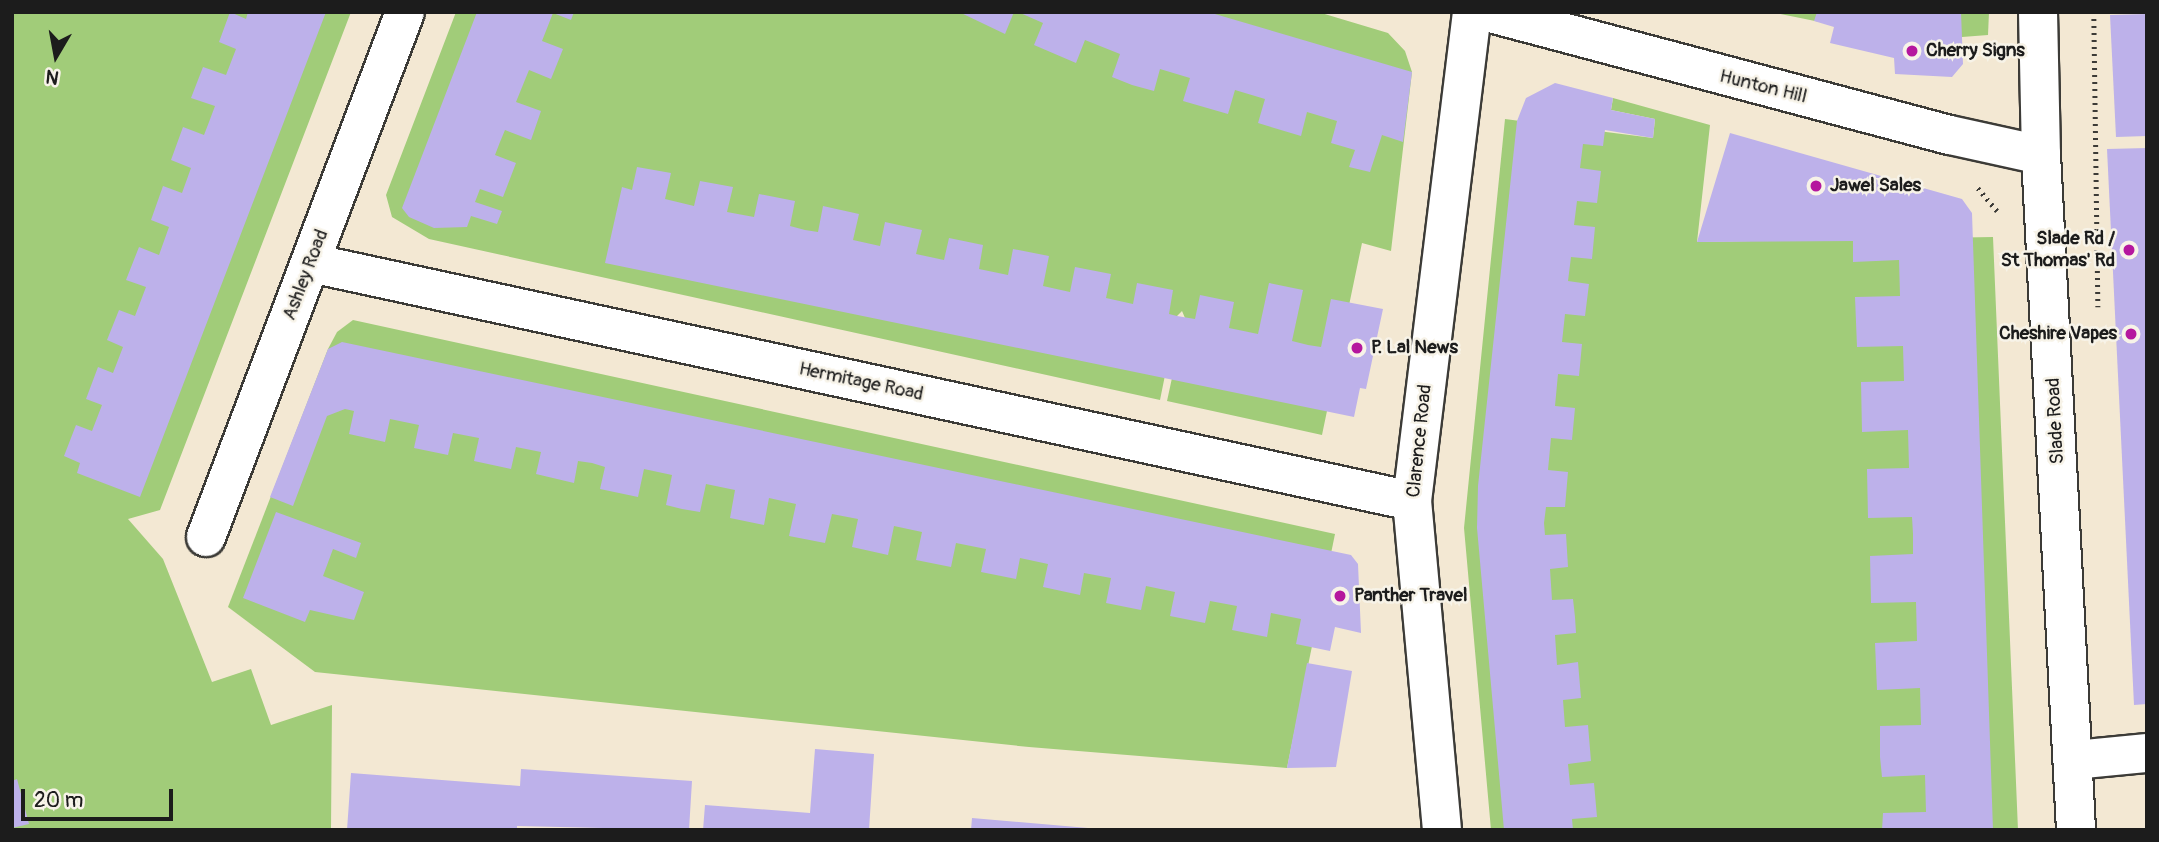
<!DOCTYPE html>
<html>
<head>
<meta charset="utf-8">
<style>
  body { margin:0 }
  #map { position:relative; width:2159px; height:842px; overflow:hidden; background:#f3e8d3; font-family:Pangolin,sans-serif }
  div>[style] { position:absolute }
  .green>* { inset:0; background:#a1cc79 }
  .building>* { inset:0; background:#bdb1ea }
  .path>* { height:4.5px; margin-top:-2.25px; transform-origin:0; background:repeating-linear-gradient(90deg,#3c3b37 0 2px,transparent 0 7px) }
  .roads { filter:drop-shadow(2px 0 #3c3b37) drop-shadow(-2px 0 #3c3b37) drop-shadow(0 2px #3c3b37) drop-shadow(0 -2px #3c3b37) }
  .minor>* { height:38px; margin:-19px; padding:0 19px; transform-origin:19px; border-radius:19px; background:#fff }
  .tertiary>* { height:38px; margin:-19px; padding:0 19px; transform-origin:19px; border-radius:19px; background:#fff }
  .dots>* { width:19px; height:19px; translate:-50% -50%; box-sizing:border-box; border:4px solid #f7f3e8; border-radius:50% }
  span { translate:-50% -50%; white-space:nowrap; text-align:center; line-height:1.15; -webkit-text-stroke:5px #f7f3e8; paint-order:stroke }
  .poi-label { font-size:19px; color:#1c1c1c; font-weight:700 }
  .left { translate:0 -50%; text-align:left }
  .right { translate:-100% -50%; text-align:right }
  .street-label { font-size:19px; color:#1c1c1c }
  .frame { position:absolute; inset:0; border:14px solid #1c1c1c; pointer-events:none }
  .north { position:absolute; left:21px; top:21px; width:70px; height:70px; -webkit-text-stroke:5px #f7f3e8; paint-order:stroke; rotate:190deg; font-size:19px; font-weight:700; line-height:28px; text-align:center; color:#1c1c1c }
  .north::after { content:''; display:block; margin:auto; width:24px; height:32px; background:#1c1c1c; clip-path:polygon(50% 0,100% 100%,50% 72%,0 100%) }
  .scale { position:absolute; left:21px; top:789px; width:152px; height:32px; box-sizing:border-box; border:4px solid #1c1c1c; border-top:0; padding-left:9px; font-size:21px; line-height:24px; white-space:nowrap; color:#1c1c1c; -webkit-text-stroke:5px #f7f3e8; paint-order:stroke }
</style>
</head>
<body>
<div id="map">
  <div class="green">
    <div style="clip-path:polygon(12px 12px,351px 12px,160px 510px,128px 519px,163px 559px,212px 682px,251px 669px,271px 725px,332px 705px,331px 830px,12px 830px)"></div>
    <div style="clip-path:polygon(456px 12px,1318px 12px,1388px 33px,1405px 51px,1412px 72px,1391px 251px,1362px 243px,1322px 435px,1167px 401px,1185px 318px,1182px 311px,1177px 316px,1160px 400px,429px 239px,392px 217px,386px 195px)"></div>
    <div style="clip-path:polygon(1770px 12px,1989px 12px,1988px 35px,1962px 37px,1894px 37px)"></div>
    <div style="clip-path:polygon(1613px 98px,1710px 125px,1697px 242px,1993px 237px,2018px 830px,1491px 830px,1464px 528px,1505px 119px,1653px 138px,1655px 119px,1611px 110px)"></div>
    <div style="clip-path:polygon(353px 320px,1335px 534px,1287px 768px,1029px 747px,315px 672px,228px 607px,328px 349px,337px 332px)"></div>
  </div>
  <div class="building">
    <div style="clip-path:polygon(230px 12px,246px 19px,248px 12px,326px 12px,140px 497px,77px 473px,80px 463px,64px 456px,76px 425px,92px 431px,102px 405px,86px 399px,98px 367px,113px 373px,123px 347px,107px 340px,119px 310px,135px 316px,146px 287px,126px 280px,139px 247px,159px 255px,169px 227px,151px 220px,163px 186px,182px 193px,191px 168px,171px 160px,183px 127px,204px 135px,209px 122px,215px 106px,191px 98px,203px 67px,226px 75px,236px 49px,219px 42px)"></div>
    <div style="clip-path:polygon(477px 12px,574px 12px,571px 20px,553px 13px,542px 41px,563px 49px,551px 79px,529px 70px,516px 102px,541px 111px,531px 140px,505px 130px,500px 142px,495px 155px,516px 163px,503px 197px,480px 189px,475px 202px,502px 211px,497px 224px,471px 216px,467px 227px,434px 228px,409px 217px,402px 208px)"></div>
    <div style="clip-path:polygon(959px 12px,1014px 12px,1005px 34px)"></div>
    <div style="clip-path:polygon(1018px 12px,1208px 12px,1412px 72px,1403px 142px,1382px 135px,1370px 172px,1349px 167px,1355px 150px,1331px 143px,1337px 121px,1307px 112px,1301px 136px,1258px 123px,1265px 99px,1235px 90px,1228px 114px,1183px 101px,1190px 78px,1160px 69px,1154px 91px,1132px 85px,1112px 77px,1120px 54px,1085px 40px,1076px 63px,1034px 45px,1043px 23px)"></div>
    <div style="clip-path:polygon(1817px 12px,1961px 12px,1963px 64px,1952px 77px,1895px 74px,1894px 58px,1830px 43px,1834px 27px,1814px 21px)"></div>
    <div style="clip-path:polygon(2147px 14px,2147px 136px,2116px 137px,2110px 15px)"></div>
    <div style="clip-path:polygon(1555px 83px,1613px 98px,1611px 110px,1655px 119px,1653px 138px,1605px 130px,1603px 146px,1583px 144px,1580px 168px,1601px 171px,1597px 203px,1577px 201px,1574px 225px,1595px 227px,1592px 259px,1571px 257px,1568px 281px,1589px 284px,1585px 316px,1565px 314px,1562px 342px,1582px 344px,1579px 376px,1558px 374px,1555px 406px,1575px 408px,1572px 440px,1551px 438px,1548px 470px,1568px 472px,1565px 507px,1546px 507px,1544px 523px,1545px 535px,1566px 534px,1568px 567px,1550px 569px,1552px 600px,1573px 599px,1575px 617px,1576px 633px,1555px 635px,1557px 665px,1578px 662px,1581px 698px,1563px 700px,1565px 727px,1588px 725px,1591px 761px,1568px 764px,1570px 785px,1594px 783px,1597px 817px,1572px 819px,1573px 830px,1504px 830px,1477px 528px,1478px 486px,1517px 121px,1526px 98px)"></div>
    <div style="clip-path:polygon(1730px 133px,1962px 199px,1972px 213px,1993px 830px,1882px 830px,1883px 813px,1926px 812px,1925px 775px,1882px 777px,1880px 757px,1880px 726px,1921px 725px,1920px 688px,1877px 690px,1875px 643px,1917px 641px,1916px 602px,1871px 603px,1870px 556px,1913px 554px,1913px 534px,1912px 517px,1868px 518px,1867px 469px,1909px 468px,1908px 430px,1862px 432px,1861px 382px,1904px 381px,1903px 346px,1857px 347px,1855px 297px,1900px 296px,1899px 260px,1853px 262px,1853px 241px,1697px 242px)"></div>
    <div style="clip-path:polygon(2147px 148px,2147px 704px,2134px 705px,2107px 149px)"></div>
    <div style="clip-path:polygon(637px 167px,671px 173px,665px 199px,694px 206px,700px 181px,733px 187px,727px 212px,754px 217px,759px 194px,795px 201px,790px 226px,805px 230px,818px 232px,823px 206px,859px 214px,853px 240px,880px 246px,885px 222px,922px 230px,916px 254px,944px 260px,949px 238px,983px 245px,979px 269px,1008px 275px,1013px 249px,1049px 256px,1043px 286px,1070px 292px,1075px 267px,1111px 274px,1106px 298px,1133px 304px,1137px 283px,1173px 290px,1169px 314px,1177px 316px,1195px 319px,1200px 295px,1234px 302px,1229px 328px,1258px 334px,1269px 283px,1303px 290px,1292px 341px,1308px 345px,1321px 347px,1331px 299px,1383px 309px,1366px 389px,1360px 388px,1354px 417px,605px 263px,622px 187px,632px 190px)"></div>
    <div style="clip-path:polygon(342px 342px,1351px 555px,1358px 564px,1361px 633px,1335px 627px,1330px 651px,1296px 644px,1301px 619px,1271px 613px,1267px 637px,1232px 630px,1237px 606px,1210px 601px,1205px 623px,1170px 616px,1175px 592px,1146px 586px,1141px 610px,1106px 603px,1111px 578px,1084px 573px,1080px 595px,1043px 587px,1048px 564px,1020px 558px,1016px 579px,981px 572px,986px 549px,956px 543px,951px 567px,916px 560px,922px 532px,894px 526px,888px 555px,852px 547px,858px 519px,832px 514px,825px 543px,789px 536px,796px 504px,769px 498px,764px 525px,730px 518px,735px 490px,706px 484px,700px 512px,682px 509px,666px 505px,672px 475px,644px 469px,638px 497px,600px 489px,605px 467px,592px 463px,578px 461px,574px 483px,536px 474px,541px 452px,516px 447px,511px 469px,474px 461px,479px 438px,453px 433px,448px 455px,414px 448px,419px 425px,390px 419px,385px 442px,349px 434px,354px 411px,345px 409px,327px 416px,293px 506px,270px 497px,328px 349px)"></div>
    <div style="clip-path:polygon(276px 512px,361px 543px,356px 558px,333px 549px,323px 576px,364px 592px,354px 620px,310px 610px,305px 622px,243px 598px)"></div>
    <div style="clip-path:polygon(1307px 663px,1352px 671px,1336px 767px,1287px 768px)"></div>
    <div style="clip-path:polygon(815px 749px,874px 754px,869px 830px,703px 830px,705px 805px,810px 813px)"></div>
    <div style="clip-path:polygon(521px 769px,692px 781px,689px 830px,517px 826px,517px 830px,347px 830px,351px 773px,520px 786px)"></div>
    <div style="clip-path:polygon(17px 779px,29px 824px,12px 828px,12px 781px)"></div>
    <div style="clip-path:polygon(972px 818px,1088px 828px,1088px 830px,971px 830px)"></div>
  </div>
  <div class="path">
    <div style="left:2094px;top:12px;width:295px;rotate:89.2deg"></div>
    <div style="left:1978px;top:188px;width:30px;rotate:50deg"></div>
  </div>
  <div class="roads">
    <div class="minor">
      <div style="left:1487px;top:12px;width:479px;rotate:14.9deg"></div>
      <div style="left:1950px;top:135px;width:93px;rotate:12.4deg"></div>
      <div style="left:311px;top:263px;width:1126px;rotate:12.2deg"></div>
      <div style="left:206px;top:537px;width:561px;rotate:-69.24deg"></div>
      <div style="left:2074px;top:760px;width:73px;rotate:-5.5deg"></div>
      <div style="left:1442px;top:830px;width:330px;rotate:-95.2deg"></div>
      <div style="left:1412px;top:501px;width:493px;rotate:-83deg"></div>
    </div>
    <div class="tertiary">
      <div style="left:2038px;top:12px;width:143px;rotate:88.8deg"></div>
      <div style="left:2041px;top:155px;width:676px;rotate:87.03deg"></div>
    </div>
  </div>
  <div class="dots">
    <div style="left:1912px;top:51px;background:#b5179e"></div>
    <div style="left:1816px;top:186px;background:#b5179e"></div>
    <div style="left:2129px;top:250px;background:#b5179e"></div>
    <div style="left:2131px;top:334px;background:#b5179e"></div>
    <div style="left:1357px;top:348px;background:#b5179e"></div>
    <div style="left:1340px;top:596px;background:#b5179e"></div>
  </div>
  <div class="poi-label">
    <span class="left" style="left:1926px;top:51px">Cherry Signs</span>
    <span class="left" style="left:1830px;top:186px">Jawel Sales</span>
    <span class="right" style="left:2115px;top:250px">Slade Rd /<br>St Thomas' Rd</span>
    <span class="right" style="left:2117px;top:334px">Cheshire Vapes</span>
    <span class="left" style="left:1371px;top:348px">P. Lal News</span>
    <span class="left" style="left:1354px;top:596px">Panther Travel</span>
  </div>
  <div class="street-label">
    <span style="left:1763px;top:87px;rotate:14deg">Hunton Hill</span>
    <span style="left:306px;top:275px;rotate:-69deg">Ashley Road</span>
    <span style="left:861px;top:382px;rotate:12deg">Hermitage Road</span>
    <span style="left:2056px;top:421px;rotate:-93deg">Slade Road</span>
    <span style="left:1420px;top:441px;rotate:-84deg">Clarence Road</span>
  </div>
  <div class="frame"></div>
  <div class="north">N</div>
  <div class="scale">20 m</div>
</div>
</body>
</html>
